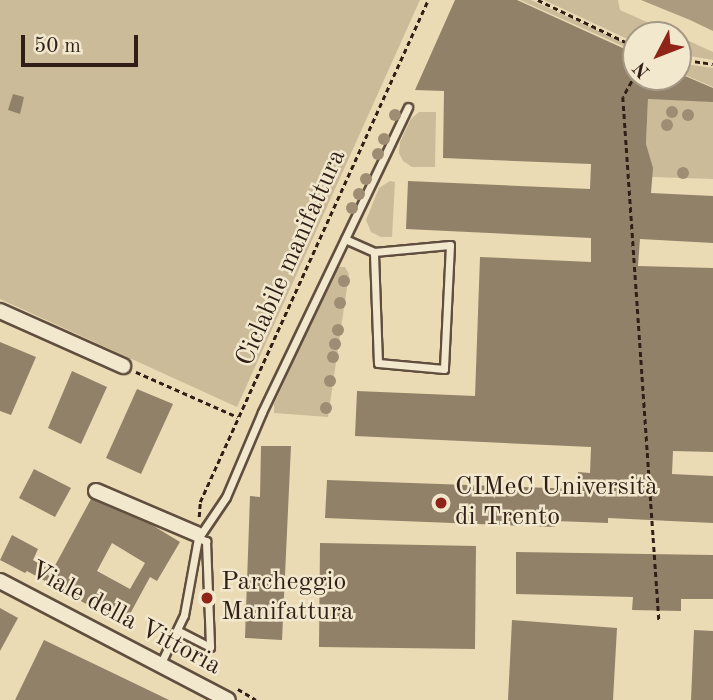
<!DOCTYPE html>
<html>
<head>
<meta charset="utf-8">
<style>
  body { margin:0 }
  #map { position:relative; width:713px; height:700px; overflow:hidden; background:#ebdbb4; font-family:"Old Standard TT",serif }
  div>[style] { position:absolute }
  .green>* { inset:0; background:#cbbb99 }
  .water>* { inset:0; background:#ac9b7f }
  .building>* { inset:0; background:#928169 }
  .path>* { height:2.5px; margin-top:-1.25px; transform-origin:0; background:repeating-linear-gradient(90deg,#311f17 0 5px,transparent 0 8.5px) }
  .roads { filter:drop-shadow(2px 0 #604e3e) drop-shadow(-2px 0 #604e3e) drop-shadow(0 2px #604e3e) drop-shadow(0 -2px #604e3e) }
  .service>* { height:7px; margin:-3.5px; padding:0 3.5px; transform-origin:3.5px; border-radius:3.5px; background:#f2e8ce }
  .minor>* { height:14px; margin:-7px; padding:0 7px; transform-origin:7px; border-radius:7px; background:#f2e8ce }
  .trees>* { width:12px; height:12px; margin:-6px; border-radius:50%; background:#9e8d73 }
  .dots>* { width:19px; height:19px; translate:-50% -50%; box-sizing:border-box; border:4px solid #f2e8ce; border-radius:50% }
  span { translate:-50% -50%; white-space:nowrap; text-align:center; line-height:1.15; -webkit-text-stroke:5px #f2e8ce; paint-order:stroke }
  .street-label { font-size:26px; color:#311f17 }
  .poi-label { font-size:26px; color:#311f17 }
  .left { translate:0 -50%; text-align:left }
  .north { position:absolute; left:622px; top:21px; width:70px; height:70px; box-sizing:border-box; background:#f2e8ce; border:2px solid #a59885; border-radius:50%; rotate:228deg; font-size:19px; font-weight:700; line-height:28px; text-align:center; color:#311f17 }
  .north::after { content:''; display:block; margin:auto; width:24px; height:32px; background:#8f2418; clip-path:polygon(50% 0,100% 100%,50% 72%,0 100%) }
  .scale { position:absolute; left:21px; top:35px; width:117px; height:32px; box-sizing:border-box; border:4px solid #311f17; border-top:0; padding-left:9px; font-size:21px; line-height:24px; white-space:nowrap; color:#311f17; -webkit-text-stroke:5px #f2e8ce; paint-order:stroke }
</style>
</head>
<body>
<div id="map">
  <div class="green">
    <div style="clip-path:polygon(0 0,420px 0,237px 407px,0 299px)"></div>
    <div style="clip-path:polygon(520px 0,531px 0,636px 48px,636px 52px)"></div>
    <div style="clip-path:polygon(544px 0,618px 0,620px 10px,676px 35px,636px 35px,636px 43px)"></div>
    <div style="clip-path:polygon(678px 36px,713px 52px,713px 60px,678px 54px)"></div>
    <div style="clip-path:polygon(678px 63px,713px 68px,713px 87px,678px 72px)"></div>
    <div style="clip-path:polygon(648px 99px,713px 101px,713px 179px,652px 177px,646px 144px)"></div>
    <div style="clip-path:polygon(419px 112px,436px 112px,435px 167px,412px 167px,403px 161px,399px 153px,400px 142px,411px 119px)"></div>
    <div style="clip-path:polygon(390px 181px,395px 182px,392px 237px,381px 237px,371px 232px,366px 220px,379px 188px)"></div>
    <div style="clip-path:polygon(337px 267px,345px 267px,349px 274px,328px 417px,274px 413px,274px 404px)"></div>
  </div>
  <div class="water">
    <div style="clip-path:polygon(641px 0,713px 0,713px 31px,690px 20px)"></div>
  </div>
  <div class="building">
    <div style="clip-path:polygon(455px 0,517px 0,636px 54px,636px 77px,678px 77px,678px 73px,713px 88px,713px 102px,648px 99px,646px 144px,653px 168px,651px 193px,713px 196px,713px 243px,640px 239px,638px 266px,713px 268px,713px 452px,673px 451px,672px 474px,713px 476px,713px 523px,608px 518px,608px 523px,556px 521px,555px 527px,325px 518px,327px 480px,578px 489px,578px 472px,590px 473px,591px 447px,355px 436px,357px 391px,475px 396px,480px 257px,591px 262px,591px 238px,406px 229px,408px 181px,590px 189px,591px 164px,443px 158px,444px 91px,415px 90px)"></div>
    <div style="clip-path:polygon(13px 94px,24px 97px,20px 114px,8px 110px)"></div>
    <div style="clip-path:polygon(0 342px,36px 357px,11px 415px,0 411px)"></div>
    <div style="clip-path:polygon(72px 371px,107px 387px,81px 444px,48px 428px)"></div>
    <div style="clip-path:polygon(137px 389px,173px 404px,141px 474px,106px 458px)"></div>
    <div style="clip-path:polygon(261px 446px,291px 446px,282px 640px,245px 638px,250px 496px,260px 497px)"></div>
    <div style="clip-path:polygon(34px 469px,71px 488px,55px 517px,19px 498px)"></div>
    <div style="clip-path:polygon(evenodd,91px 499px,152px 525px,180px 542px,157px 581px,150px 577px,124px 625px,27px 571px,25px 573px,0 560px,12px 535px,38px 549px,33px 560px,52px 571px,91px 499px,112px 543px,145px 563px,130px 589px,97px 571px,112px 543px)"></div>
    <div style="clip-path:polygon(320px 543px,476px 546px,475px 649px,319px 647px)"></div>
    <div style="clip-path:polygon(516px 552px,713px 555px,713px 599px,681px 599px,681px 611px,632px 610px,633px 597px,516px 594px)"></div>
    <div style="clip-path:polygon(0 608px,18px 618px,0 651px)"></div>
    <div style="clip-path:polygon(512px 620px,617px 628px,613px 700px,508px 700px)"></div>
    <div style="clip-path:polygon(694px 630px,713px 631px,713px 700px,691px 700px)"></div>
    <div style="clip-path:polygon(44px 640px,113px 673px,169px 700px,15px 700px)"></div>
  </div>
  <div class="path">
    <div style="left:538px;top:0;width:109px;rotate:25.6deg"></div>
    <div style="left:678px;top:59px;width:35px;rotate:8deg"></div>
    <div style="left:636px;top:74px;width:26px;rotate:119deg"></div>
    <div style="left:623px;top:97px;width:524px;rotate:86.06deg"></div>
    <div style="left:136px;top:372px;width:111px;rotate:23.8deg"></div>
    <div style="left:199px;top:517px;width:15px;rotate:-86deg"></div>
    <div style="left:200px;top:502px;width:551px;rotate:-65.57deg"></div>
    <div style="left:238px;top:689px;width:21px;rotate:31deg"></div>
  </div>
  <div class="roads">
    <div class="service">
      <div style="left:345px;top:239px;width:32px;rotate:24deg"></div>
      <div style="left:374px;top:252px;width:76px;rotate:-5.3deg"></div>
      <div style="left:450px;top:245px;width:124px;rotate:92.8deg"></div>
      <div style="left:444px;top:369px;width:66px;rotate:-174.8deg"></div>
      <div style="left:378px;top:363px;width:111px;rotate:-92.1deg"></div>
      <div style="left:199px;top:537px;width:48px;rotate:-56deg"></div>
      <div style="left:226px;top:497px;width:92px;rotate:-67deg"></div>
      <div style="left:262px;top:412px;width:338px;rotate:-64.4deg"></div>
      <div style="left:160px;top:665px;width:55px;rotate:-64.4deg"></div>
      <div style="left:184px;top:615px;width:78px;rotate:-79.7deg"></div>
      <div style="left:198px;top:538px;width:9px;rotate:21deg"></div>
      <div style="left:206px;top:541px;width:106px;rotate:87.8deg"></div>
      <div style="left:210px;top:647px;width:36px;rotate:-153deg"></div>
    </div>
    <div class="minor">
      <div style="left:0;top:311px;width:135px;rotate:24.1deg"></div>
      <div style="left:96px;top:491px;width:110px;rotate:23.1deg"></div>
      <div style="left:0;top:581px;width:257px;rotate:27.6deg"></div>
    </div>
  </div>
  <div class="trees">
    <div style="left:672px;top:112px"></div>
    <div style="left:395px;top:115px"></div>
    <div style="left:688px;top:115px"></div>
    <div style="left:667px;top:125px"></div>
    <div style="left:384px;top:139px"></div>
    <div style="left:378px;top:154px"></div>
    <div style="left:683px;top:173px"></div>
    <div style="left:366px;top:179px"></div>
    <div style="left:359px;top:194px"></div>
    <div style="left:352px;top:208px"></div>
    <div style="left:344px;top:281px"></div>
    <div style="left:340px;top:303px"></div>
    <div style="left:338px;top:330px"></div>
    <div style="left:335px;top:344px"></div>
    <div style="left:333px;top:357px"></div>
    <div style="left:330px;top:381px"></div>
    <div style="left:326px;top:408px"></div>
  </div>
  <div class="dots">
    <div style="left:441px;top:503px;background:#8f2418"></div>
    <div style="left:207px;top:598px;background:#8f2418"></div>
  </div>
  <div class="street-label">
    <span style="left:292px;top:258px;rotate:-66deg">Ciclabile manifattura</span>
    <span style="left:125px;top:619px;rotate:28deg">Viale della Vittoria</span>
  </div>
  <div class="poi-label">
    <span class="left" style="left:455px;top:503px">CIMeC Università<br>di Trento</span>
    <span class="left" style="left:221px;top:598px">Parcheggio<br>Manifattura</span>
  </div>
  <div class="north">N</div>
  <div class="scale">50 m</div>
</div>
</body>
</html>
